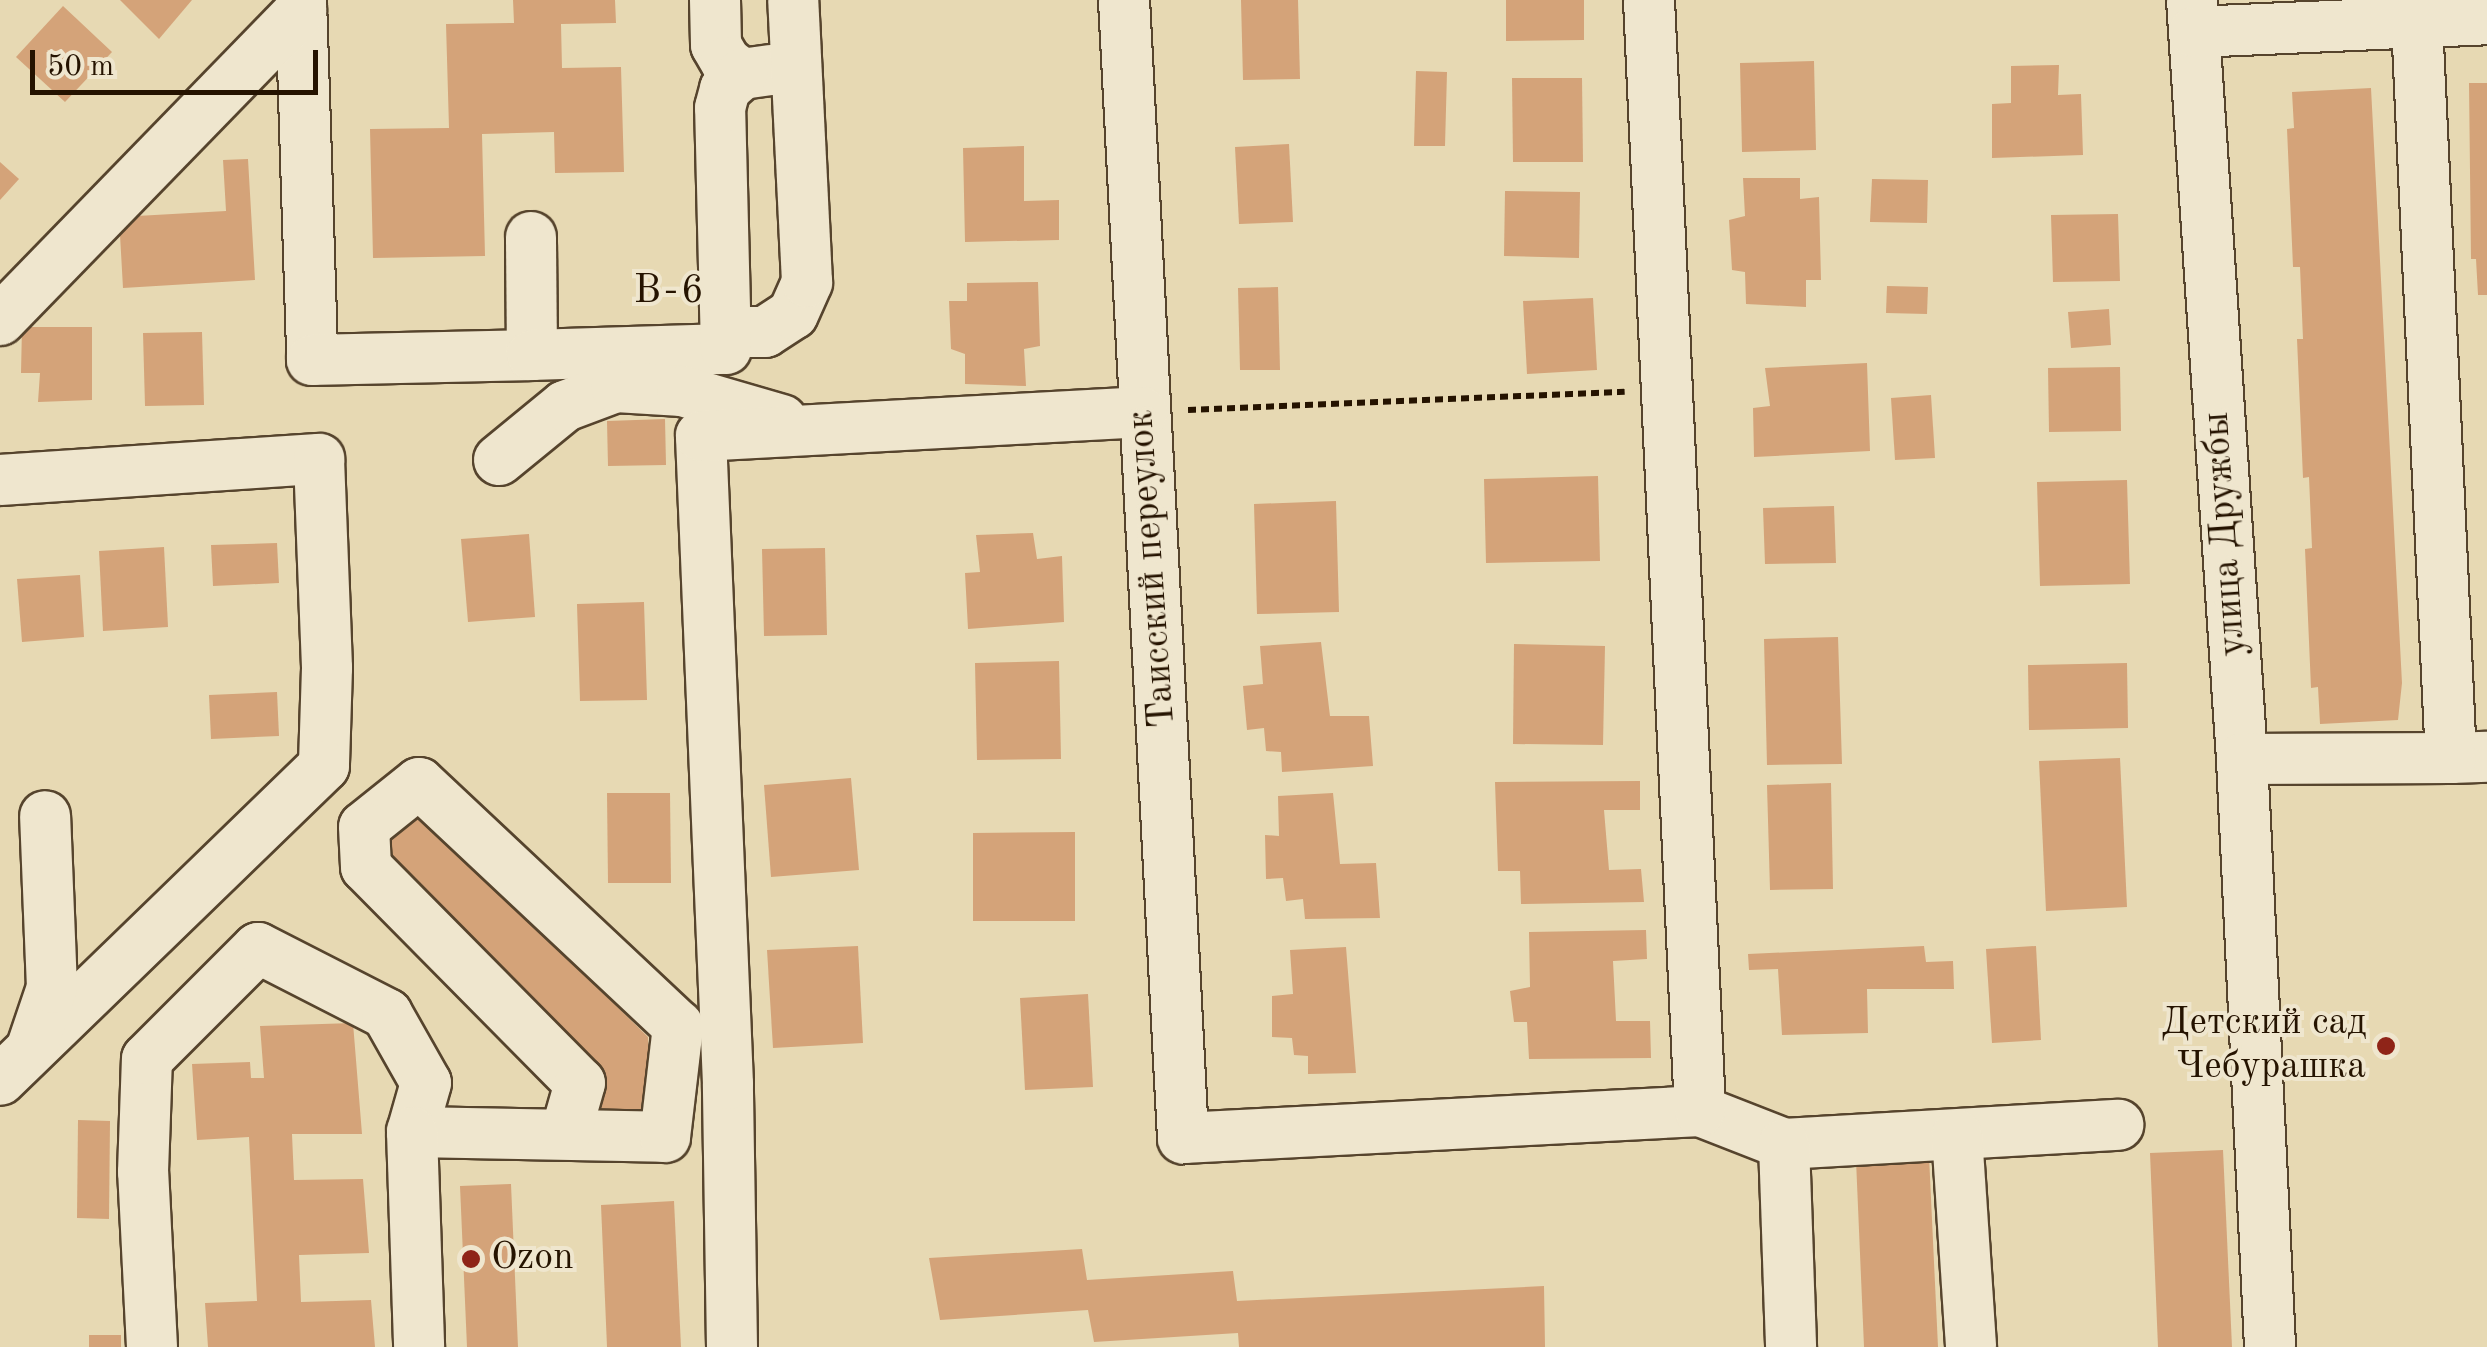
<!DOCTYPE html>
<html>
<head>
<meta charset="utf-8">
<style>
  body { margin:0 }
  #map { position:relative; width:2487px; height:1347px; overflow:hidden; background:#e7d9b3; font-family:"Old Standard TT",serif }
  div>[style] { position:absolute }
  .building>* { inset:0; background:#d4a379 }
  .path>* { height:6px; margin-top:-3px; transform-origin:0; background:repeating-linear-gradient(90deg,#251300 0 8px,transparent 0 13px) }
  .roads { filter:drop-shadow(2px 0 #56442d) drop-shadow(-2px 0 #56442d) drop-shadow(0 2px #56442d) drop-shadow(0 -2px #56442d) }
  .minor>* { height:50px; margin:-25px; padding:0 25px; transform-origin:25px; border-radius:25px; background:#efe6ce }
  .dots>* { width:28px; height:28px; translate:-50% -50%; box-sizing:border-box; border:5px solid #efe6ce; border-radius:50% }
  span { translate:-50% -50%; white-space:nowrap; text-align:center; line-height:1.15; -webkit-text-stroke:8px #efe6ce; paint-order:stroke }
  .street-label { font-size:38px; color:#251300 }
  .poi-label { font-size:38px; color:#251300 }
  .right { translate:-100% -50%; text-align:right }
  .left { translate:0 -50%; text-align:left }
  .neighbourhood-label { font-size:40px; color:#251300; letter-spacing:2.5px }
  .scale { position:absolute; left:30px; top:50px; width:288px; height:45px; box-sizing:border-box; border:5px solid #251300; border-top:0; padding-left:12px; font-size:30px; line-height:35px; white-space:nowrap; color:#251300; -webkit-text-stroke:8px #efe6ce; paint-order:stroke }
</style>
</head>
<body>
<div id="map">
  <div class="building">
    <div style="clip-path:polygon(120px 0,192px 0,159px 39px)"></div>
    <div style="clip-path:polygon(513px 0,615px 0,616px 23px,561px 24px,562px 68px,621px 67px,624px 172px,555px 173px,554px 132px,482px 134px,485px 256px,373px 258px,370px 129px,449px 128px,446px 24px,514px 23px)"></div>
    <div style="clip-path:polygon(1241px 0,1298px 0,1300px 79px,1243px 80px)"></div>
    <div style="clip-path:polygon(1506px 0,1584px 0,1584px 40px,1506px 41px)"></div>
    <div style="clip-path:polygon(63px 6px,112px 52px,65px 102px,16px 57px)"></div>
    <div style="clip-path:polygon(1814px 61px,1816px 150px,1742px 152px,1740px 63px)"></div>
    <div style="clip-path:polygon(2059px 65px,2058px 95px,2081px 94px,2083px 155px,1992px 158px,1992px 104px,2011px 103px,2011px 66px)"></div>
    <div style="clip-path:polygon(1416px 71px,1447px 72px,1445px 146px,1414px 146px)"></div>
    <div style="clip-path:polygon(1512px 78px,1582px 78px,1583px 162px,1513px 162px)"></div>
    <div style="clip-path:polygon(2469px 83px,2487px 83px,2487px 295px,2478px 295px,2476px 259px,2471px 259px)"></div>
    <div style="clip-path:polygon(2371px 88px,2402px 683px,2398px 720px,2320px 724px,2318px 687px,2311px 688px,2305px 549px,2312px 548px,2309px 477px,2303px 478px,2297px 339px,2303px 339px,2300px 267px,2293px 267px,2287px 129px,2294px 128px,2292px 92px)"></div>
    <div style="clip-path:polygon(1289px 144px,1293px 222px,1239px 224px,1235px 147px)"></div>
    <div style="clip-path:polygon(1024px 146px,1024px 201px,1059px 200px,1059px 240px,965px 242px,963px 148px)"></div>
    <div style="clip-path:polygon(248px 159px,255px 280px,123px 288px,119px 217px,226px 211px,223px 160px)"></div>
    <div style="clip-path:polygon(0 162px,19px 179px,0 200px)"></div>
    <div style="clip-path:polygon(1743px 178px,1800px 178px,1800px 199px,1819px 197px,1821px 280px,1806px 280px,1806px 307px,1746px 304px,1745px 272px,1732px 270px,1729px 220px,1745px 216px)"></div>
    <div style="clip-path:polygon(1872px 179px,1928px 180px,1927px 223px,1870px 222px)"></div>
    <div style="clip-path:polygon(1505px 191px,1580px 192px,1579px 258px,1504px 256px)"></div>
    <div style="clip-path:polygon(2118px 214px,2120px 281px,2053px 282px,2051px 215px)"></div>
    <div style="clip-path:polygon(1038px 282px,1040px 346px,1024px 349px,1026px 386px,965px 384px,965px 354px,951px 349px,949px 301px,967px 301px,967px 283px)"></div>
    <div style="clip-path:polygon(1887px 286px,1928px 287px,1927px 314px,1886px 313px)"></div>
    <div style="clip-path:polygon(1278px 287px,1280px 370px,1240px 370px,1238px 288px)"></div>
    <div style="clip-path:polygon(1593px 298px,1597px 370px,1527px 374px,1523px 301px)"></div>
    <div style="clip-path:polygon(2109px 309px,2111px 345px,2071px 348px,2068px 312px)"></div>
    <div style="clip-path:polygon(22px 327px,92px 327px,92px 400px,38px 402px,40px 373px,21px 373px)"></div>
    <div style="clip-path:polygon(202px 332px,204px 405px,145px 406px,143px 333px)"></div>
    <div style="clip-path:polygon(1867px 363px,1870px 451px,1754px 457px,1753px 408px,1770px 406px,1765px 368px)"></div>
    <div style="clip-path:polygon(2120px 367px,2121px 431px,2049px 432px,2048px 368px)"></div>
    <div style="clip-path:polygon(1931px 395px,1935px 458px,1895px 460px,1891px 398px)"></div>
    <div style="clip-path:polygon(665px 419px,666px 465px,608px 466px,607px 421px)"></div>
    <div style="clip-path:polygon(1598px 476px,1600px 561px,1486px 563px,1484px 479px)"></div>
    <div style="clip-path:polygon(2127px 480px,2130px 584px,2040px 586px,2037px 482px)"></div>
    <div style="clip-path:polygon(1336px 501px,1339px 612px,1257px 614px,1254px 504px)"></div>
    <div style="clip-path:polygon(1834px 506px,1836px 563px,1765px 564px,1763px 508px)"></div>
    <div style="clip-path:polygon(1033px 533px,1037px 559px,1062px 556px,1064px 622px,968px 629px,965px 573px,980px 572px,976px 535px)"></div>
    <div style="clip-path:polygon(529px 534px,535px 617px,468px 622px,461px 539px)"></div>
    <div style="clip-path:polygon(277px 543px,279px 583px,213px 586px,211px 545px)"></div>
    <div style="clip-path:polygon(164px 547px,168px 627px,103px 631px,99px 551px)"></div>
    <div style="clip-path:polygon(825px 548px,827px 635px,764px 636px,762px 549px)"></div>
    <div style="clip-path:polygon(80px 575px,84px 637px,22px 642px,17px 579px)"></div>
    <div style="clip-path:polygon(644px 602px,647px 700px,580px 701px,577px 604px)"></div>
    <div style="clip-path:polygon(1838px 637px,1842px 764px,1767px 765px,1764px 639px)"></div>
    <div style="clip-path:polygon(1321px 642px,1330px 716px,1369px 716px,1373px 766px,1282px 772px,1281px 752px,1266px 751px,1264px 728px,1247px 730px,1243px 686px,1263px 684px,1260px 646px)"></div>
    <div style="clip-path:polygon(1514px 644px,1605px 646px,1603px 745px,1513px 744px)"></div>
    <div style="clip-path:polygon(1059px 661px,1061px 759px,977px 760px,975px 663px)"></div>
    <div style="clip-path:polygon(2127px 663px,2128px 728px,2029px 730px,2028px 665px)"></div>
    <div style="clip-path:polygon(277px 692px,279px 736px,211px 739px,209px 695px)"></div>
    <div style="clip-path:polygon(2120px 758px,2127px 907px,2046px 911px,2039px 761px)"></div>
    <div style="clip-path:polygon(851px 778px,859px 870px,771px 877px,764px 785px)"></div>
    <div style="clip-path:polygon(1640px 781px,1640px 810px,1604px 810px,1609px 870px,1641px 869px,1644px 902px,1521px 904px,1520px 871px,1498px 871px,1495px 782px)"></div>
    <div style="clip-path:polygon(1831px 783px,1833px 889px,1770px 890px,1767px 785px)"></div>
    <div style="clip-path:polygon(607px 793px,670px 793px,671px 883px,608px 883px)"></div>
    <div style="clip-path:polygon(1333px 793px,1340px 864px,1376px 863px,1380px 918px,1305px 919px,1303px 899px,1286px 901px,1283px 878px,1266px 879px,1265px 835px,1279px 836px,1278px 796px)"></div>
    <div style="clip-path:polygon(410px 804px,648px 1037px,651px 1120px,600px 1119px,598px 1071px,369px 845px)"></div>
    <div style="clip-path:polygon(1075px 832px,1075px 921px,973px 921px,973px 833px)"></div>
    <div style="clip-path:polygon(1646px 930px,1647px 959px,1613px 961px,1616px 1021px,1650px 1021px,1651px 1058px,1529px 1059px,1527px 1022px,1514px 1022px,1510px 991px,1530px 987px,1529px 932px)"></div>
    <div style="clip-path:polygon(858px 946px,863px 1043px,773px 1048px,767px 950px)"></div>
    <div style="clip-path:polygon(1924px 946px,1926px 962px,1953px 961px,1954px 989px,1867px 989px,1868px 1033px,1782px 1035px,1778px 969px,1749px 970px,1748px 954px)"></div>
    <div style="clip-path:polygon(2036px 946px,2041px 1040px,1992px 1043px,1986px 949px)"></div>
    <div style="clip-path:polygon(1346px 947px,1356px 1073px,1308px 1074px,1308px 1056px,1294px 1055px,1292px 1038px,1272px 1037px,1272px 996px,1293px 994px,1290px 950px)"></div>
    <div style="clip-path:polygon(1088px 994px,1093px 1087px,1025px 1090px,1020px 998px)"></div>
    <div style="clip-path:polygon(353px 1023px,362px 1134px,292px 1134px,294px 1180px,363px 1179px,369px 1253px,299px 1255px,301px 1302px,371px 1300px,375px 1347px,208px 1347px,205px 1303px,257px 1301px,249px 1137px,197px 1140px,192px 1064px,250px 1062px,251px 1078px,264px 1078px,260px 1026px)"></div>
    <div style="clip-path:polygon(78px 1120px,110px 1121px,109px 1219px,77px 1218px)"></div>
    <div style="clip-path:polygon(2223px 1150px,2232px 1347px,2158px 1347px,2150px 1153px)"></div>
    <div style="clip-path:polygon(1929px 1156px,1938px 1347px,1864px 1347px,1856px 1160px)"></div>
    <div style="clip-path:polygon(511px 1184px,518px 1347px,467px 1347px,460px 1186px)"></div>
    <div style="clip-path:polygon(674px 1201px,681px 1347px,607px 1347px,601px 1205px)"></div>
    <div style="clip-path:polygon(1082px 1249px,1087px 1280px,1233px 1271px,1237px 1301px,1544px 1286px,1545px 1347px,1239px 1347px,1238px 1333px,1094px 1342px,1088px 1310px,940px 1320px,929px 1258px)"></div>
    <div style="clip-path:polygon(89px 1335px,121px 1335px,121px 1347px,89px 1347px)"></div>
  </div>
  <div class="path">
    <div style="left:1188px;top:410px;width:437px;rotate:-2.4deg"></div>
  </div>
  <div class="roads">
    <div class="minor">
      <div style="left:301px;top:0;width:360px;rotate:88.2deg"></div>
      <div style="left:312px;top:360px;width:220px;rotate:-1.3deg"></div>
      <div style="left:532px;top:355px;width:118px;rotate:-90.5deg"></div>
      <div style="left:715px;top:0;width:45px;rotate:88.7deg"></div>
      <div style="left:716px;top:45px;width:20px;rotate:60deg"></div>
      <div style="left:726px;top:62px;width:20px;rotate:37deg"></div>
      <div style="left:742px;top:74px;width:29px;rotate:-8deg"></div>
      <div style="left:1124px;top:0;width:1140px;rotate:87.03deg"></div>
      <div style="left:1183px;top:1138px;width:518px;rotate:-2.99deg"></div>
      <div style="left:1700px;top:1111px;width:90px;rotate:21.4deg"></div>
      <div style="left:1784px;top:1144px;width:335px;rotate:-3.3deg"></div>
      <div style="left:1649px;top:0;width:1112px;rotate:87.37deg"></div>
      <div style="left:2192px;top:0;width:761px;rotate:86.23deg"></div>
      <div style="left:2242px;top:759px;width:589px;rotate:87.27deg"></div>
      <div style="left:2417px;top:22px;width:737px;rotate:87.36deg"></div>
      <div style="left:2451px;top:758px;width:36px;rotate:-2deg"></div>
      <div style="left:2194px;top:32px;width:293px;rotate:-2.5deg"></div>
      <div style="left:0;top:320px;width:432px;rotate:-45.8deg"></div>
      <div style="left:726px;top:332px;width:39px"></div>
      <div style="left:765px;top:332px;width:33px;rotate:-33deg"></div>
      <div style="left:793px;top:314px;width:35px;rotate:-66deg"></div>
      <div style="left:807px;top:282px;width:282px;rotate:-92.8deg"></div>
      <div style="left:532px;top:355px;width:194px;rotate:-1.8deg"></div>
      <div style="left:726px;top:349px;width:241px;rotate:-91.4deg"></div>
      <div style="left:720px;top:108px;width:20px;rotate:-75deg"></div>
      <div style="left:725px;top:89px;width:23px;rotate:-41deg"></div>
      <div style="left:499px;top:460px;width:85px;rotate:-39.3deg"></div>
      <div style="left:565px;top:406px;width:54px;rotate:-20.4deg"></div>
      <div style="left:616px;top:387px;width:66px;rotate:3.5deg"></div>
      <div style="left:682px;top:391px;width:104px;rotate:16.2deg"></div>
      <div style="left:0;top:480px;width:320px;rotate:-3.8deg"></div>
      <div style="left:319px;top:459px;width:209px;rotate:87.8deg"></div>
      <div style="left:327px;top:668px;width:98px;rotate:91.8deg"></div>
      <div style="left:324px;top:766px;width:451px;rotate:135.9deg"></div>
      <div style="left:2242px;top:759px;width:209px;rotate:-0.3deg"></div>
      <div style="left:32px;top:1047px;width:62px;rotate:-71.3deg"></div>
      <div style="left:52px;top:988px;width:172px;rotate:-92.3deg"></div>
      <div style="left:412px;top:1132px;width:253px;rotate:1.1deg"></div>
      <div style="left:665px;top:1137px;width:112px;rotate:-83.3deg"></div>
      <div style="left:678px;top:1026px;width:355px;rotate:-136.8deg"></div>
      <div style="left:419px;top:783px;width:70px;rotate:141.3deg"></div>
      <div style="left:364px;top:827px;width:40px;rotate:87.1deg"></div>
      <div style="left:366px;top:867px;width:304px;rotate:45.3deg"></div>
      <div style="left:580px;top:1083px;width:51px;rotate:105.9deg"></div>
      <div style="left:1957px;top:1135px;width:212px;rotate:86.2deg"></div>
      <div style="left:1784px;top:1144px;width:203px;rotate:88deg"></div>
      <div style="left:152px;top:1347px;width:175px;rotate:-92.9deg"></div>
      <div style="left:143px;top:1172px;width:113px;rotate:-88deg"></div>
      <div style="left:147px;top:1059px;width:157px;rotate:-45deg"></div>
      <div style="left:258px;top:948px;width:145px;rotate:27.1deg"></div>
      <div style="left:387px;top:1014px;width:79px;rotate:60.5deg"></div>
      <div style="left:426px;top:1083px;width:51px;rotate:105.9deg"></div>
      <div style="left:412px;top:1132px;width:215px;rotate:88.1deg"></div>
      <div style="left:732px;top:1347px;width:263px;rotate:-90.9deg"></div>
      <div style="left:728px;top:1084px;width:649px;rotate:-92.39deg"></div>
      <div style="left:701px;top:436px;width:442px;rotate:-3.1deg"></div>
    </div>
  </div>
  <div class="dots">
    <div style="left:2386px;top:1046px;background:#8f2418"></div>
    <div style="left:471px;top:1259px;background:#8f2418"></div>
  </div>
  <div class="street-label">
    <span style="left:2226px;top:534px;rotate:-94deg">улица Дружбы</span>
    <span style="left:1153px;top:569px;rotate:-94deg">Таисский переулок</span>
  </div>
  <div class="poi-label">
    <span class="right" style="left:2366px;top:1046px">Детский сад<br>Чебурашка</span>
    <span class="left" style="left:491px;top:1259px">Ozon</span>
  </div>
  <div class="neighbourhood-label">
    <span style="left:670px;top:292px">В-6</span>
  </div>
  <div class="scale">50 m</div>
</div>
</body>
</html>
